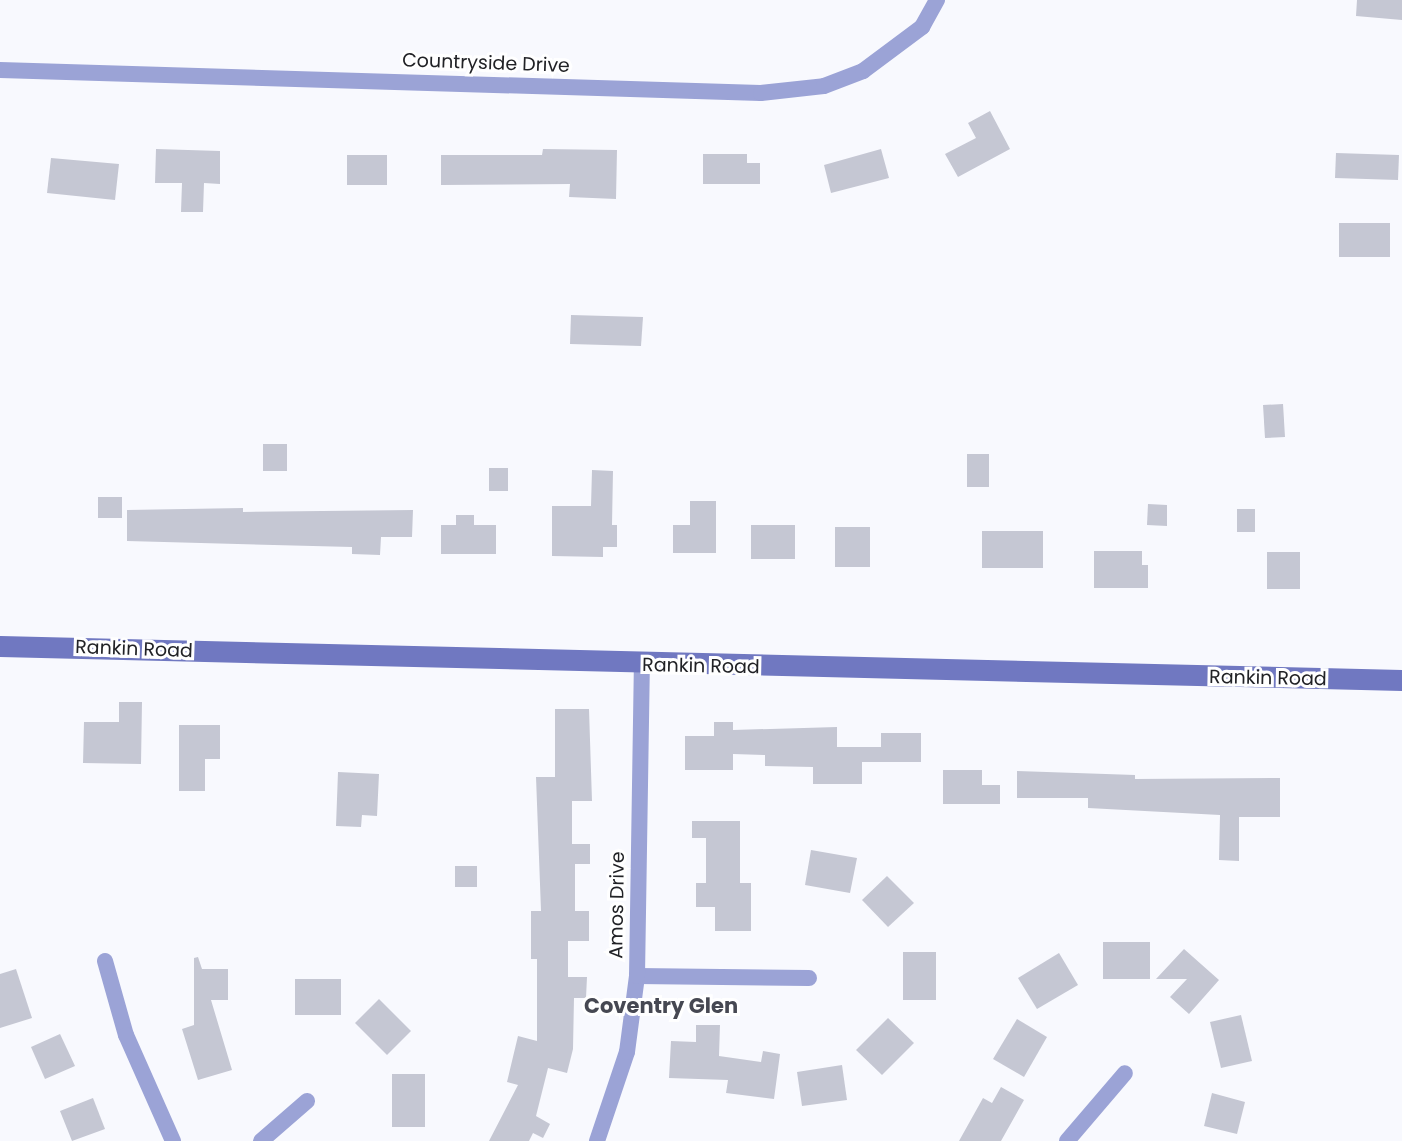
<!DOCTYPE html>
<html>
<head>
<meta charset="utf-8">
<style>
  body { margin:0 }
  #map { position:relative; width:1402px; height:1141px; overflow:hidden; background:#f8f9fe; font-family:Poppins,sans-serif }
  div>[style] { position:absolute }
  .building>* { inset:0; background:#c5c7d3 }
  .street>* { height:16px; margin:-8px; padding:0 8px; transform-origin:8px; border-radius:8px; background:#9ba3d6 }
  .secondary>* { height:21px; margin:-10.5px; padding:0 10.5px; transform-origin:10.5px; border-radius:10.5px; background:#7078c1 }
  span { translate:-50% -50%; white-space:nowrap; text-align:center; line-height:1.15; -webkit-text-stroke:6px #fff; paint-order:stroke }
  .street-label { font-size:19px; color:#212226 }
  .neighbourhood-label { font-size:21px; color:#464852; font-weight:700 }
</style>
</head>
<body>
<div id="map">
  <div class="building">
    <div style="clip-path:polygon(1357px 0,1402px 0,1402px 20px,1356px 16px)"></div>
    <div style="clip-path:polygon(990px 111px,1010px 149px,958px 177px,945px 154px,976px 138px,968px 123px)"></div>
    <div style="clip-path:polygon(156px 149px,220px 151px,220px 184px,204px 183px,203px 212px,181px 212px,182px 183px,155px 183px)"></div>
    <div style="clip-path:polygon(543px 149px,617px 150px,616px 199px,569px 197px,570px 184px,441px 185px,441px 155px,542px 155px)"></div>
    <div style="clip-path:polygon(881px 149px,889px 178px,831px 193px,824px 165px)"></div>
    <div style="clip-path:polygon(1336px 153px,1399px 155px,1398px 180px,1335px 178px)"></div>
    <div style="clip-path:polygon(703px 154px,747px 154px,747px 163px,760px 163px,760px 184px,703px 184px)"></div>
    <div style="clip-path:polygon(347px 155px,387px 155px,387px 185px,347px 185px)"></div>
    <div style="clip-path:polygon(51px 158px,119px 164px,115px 200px,47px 193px)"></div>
    <div style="clip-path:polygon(1339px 223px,1390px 223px,1390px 257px,1339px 257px)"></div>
    <div style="clip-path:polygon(571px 315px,643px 317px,641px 346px,570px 344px)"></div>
    <div style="clip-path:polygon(1283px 404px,1285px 437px,1265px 438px,1263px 405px)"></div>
    <div style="clip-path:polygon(263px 444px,287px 444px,287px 471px,263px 471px)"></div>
    <div style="clip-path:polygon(967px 454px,989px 454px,989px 487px,967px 487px)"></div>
    <div style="clip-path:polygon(489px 468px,508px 468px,508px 491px,489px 491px)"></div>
    <div style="clip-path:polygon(592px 470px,613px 471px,612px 525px,617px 525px,617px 547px,603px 547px,603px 557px,552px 556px,552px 506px,591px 506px)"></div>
    <div style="clip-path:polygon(98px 497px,122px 497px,122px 518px,98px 518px)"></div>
    <div style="clip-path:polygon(690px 501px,716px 501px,716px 553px,673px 553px,673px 525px,690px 525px)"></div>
    <div style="clip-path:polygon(1148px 504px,1167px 505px,1167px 526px,1147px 525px)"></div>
    <div style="clip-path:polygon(243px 508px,243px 512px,413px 510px,412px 537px,381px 537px,380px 555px,352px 554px,352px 547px,127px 541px,127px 510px)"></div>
    <div style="clip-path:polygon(1237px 509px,1255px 509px,1255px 532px,1237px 532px)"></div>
    <div style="clip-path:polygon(456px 515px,474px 515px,474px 525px,496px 525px,496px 554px,441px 554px,441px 525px,456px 525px)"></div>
    <div style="clip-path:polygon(751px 525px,795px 525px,795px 559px,751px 559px)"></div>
    <div style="clip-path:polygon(835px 527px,870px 527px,870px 567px,835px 567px)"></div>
    <div style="clip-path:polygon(982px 531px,1043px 531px,1043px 568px,982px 568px)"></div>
    <div style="clip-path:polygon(1094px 551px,1142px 551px,1142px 565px,1148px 565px,1148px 588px,1094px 588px)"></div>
    <div style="clip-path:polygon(1267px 552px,1300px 552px,1300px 589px,1267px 589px)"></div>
    <div style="clip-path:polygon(119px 702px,142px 702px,141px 764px,83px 763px,84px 722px,119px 722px)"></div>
    <div style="clip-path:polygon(555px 709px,589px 709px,592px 801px,572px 801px,572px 844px,590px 844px,590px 864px,575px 864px,575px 911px,589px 911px,589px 941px,568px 941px,568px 977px,587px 977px,586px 998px,574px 998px,573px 1049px,567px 1073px,548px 1068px,536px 1116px,550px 1124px,543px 1138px,533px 1133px,529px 1141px,489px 1141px,518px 1085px,507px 1082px,518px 1036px,537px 1041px,537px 959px,531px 959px,531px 911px,541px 911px,536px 777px,555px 777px)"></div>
    <div style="clip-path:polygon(714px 722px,733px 722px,733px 730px,837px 727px,837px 747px,881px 747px,881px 733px,921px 733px,921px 762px,862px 762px,862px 784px,813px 784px,813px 767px,765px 766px,765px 755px,733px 754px,733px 770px,685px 770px,685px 736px,714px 736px)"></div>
    <div style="clip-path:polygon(179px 725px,220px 725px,220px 759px,205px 759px,205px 791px,179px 791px)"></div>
    <div style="clip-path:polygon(943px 770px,982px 770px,982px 785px,1000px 785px,1000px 804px,943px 804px)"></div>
    <div style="clip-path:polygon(1017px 771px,1135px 775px,1135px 779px,1280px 778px,1280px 817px,1239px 817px,1239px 861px,1219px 860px,1220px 815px,1088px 808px,1088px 798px,1017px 798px)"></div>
    <div style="clip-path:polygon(338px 772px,379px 774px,377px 816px,362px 815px,361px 827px,336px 826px)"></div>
    <div style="clip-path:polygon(692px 821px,740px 821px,740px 883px,751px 883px,751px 931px,715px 931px,715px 907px,696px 907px,696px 883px,706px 883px,706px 838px,692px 838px)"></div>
    <div style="clip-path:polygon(811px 850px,857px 858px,850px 893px,805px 885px)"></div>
    <div style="clip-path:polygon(455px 866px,477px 866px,477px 887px,455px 887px)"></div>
    <div style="clip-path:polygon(887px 876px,914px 903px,888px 927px,862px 900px)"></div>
    <div style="clip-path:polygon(1103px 942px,1150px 942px,1150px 979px,1103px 979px)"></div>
    <div style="clip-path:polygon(1184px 949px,1219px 980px,1189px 1014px,1170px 997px,1187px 979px,1156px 979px)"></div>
    <div style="clip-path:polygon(903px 952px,936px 952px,936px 1000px,903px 1000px)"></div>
    <div style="clip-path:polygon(1059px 953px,1078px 985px,1037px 1009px,1018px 978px)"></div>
    <div style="clip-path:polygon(198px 957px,202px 969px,228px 969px,228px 1000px,211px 1000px,232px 1070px,198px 1080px,182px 1029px,194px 1025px,194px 958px)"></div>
    <div style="clip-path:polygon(16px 969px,32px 1018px,0 1028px,0 974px)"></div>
    <div style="clip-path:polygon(295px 979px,341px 979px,341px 1015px,295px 1015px)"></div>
    <div style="clip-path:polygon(379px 999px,411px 1031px,387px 1055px,355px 1023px)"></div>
    <div style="clip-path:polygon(1241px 1015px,1252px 1061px,1221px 1068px,1210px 1022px)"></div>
    <div style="clip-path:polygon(888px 1018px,914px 1043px,882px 1075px,856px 1050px)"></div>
    <div style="clip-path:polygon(1017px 1019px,1047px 1037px,1024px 1077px,993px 1059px)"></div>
    <div style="clip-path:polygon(696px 1025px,720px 1025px,719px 1056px,761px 1062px,763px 1051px,780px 1054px,774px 1099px,726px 1093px,728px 1080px,669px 1078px,671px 1041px,696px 1042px)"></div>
    <div style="clip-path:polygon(60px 1034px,75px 1066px,45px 1079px,31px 1047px)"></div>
    <div style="clip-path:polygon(842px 1065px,847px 1100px,802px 1106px,797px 1072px)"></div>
    <div style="clip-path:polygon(392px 1074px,425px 1074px,425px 1127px,392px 1127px)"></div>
    <div style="clip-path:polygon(1001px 1087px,1024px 1100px,1001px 1141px,959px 1141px,983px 1098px,992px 1103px)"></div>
    <div style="clip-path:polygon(1212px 1093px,1245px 1102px,1237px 1134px,1204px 1126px)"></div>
    <div style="clip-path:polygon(93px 1098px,105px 1129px,72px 1141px,60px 1111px)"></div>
  </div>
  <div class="street">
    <div style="left:0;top:70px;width:761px;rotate:1.73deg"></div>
    <div style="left:761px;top:93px;width:63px;rotate:-6.3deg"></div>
    <div style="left:824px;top:86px;width:42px;rotate:-21deg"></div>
    <div style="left:863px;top:71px;width:74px;rotate:-36.7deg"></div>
    <div style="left:922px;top:27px;width:31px;rotate:-61deg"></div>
    <div style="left:105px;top:961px;width:77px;rotate:74.2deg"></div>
    <div style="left:126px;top:1035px;width:116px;rotate:66.1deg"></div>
    <div style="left:637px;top:976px;width:172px;rotate:0.7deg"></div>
    <div style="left:261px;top:1141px;width:61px;rotate:-41deg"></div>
    <div style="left:597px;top:1141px;width:94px;rotate:-71.4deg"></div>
    <div style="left:627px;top:1052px;width:77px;rotate:-82.5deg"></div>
    <div style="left:637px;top:976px;width:312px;rotate:-89.1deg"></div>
    <div style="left:1067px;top:1141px;width:89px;rotate:-49.5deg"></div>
  </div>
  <div class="secondary">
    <div style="left:0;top:646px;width:1402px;rotate:1.39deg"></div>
  </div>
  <div class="street-label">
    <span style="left:486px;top:63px;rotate:2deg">Countryside Drive</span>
    <span style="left:134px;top:649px;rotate:2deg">Rankin Road</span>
    <span style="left:701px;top:666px;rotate:1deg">Rankin Road</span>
    <span style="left:1268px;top:678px;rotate:1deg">Rankin Road</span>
    <span style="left:617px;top:905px;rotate:-89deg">Amos Drive</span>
  </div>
  <div class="neighbourhood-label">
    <span style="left:661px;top:1006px">Coventry Glen</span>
  </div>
</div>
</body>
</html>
